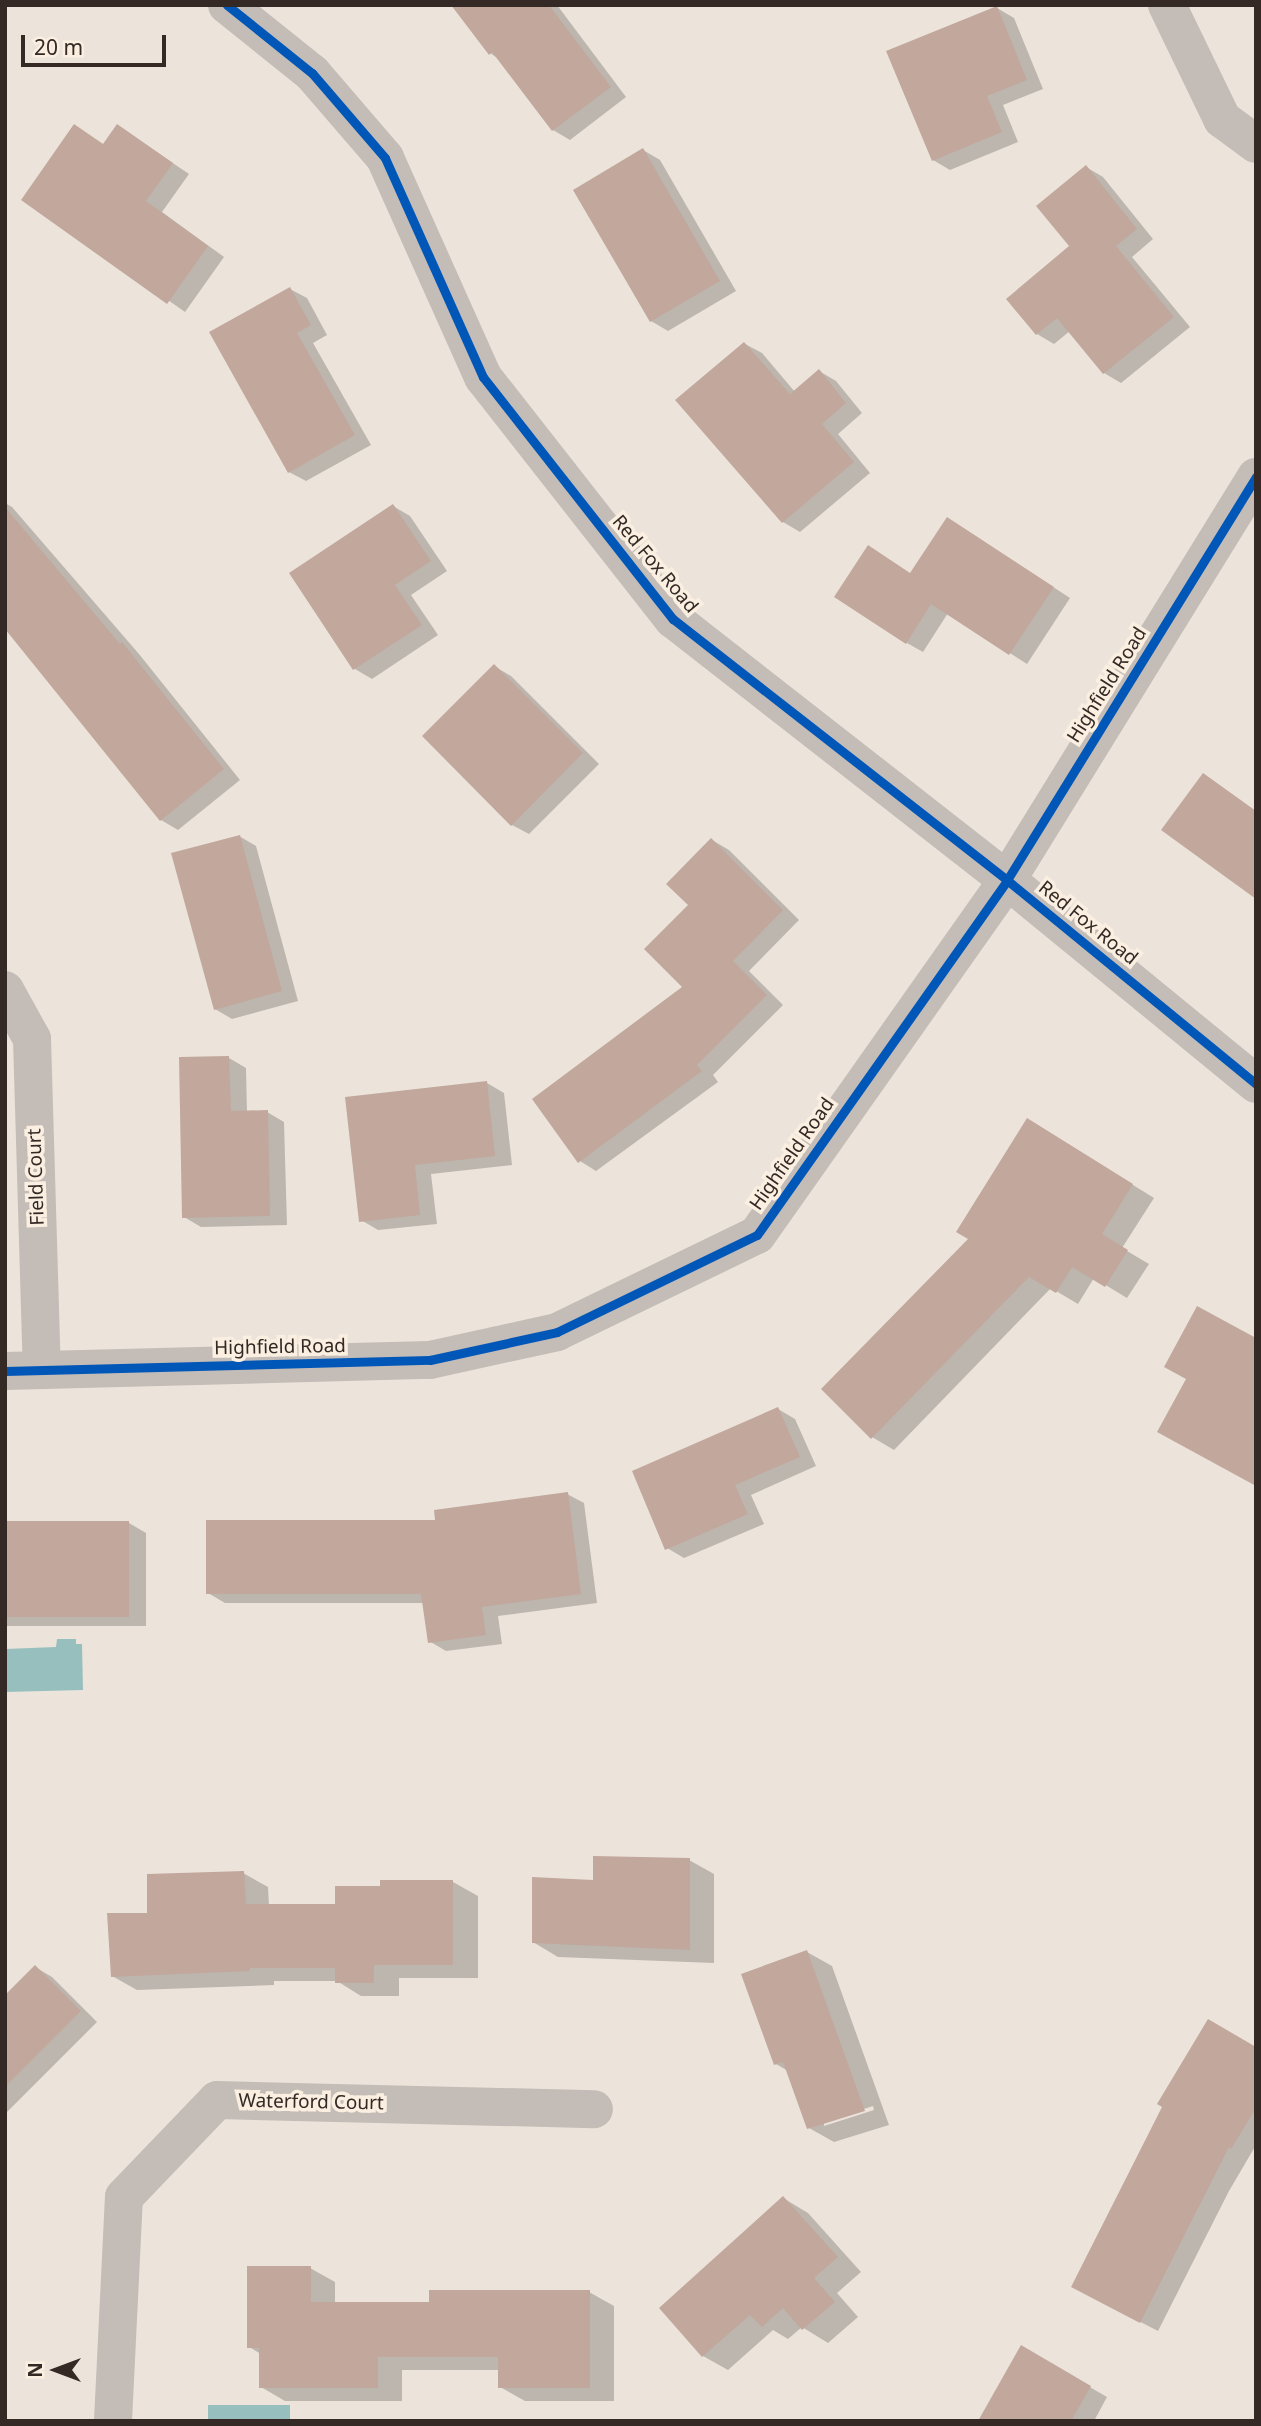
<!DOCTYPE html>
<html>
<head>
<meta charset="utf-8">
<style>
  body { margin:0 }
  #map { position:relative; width:1261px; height:2426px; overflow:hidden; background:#ece4db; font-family:"Noto Sans",sans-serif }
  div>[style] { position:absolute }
  .water>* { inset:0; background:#97bfbe }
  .shadow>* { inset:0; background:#0003 }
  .building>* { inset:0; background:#c1a79c }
  .minor>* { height:38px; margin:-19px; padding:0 19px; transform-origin:19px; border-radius:19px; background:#c4bcb6 }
  .cycleway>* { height:9px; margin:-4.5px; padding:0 4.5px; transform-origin:4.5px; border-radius:4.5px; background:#0057b8 }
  span { translate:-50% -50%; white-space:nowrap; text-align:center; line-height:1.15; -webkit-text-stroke:7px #faefe1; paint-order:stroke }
  .street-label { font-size:19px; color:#342924 }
  .frame { position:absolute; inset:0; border:7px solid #342924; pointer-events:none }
  .north { position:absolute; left:21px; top:2335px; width:70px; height:70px; -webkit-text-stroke:5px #faefe1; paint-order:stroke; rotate:270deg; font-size:19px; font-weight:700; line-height:28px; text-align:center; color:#342924 }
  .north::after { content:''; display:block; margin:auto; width:24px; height:32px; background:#342924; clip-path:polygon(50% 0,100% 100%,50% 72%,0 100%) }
  .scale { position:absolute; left:21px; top:35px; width:145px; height:32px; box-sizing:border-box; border:4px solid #342924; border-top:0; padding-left:9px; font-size:21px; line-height:24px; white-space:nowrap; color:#342924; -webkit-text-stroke:5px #faefe1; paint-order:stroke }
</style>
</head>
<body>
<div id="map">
  <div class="water">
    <div style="clip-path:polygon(57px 1639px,76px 1639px,76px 1644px,82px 1644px,83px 1690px,5px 1692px,5px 1649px,56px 1647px)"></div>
    <div style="clip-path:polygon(208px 2405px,290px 2405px,290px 2421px,208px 2421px)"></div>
  </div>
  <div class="shadow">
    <div style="clip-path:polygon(453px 5px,557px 5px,626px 97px,570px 140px,553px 130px,499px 59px,490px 53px)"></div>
    <div style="clip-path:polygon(997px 8px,1014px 18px,1043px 89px,1003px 105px,1018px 142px,950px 170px,933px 160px)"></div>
    <div style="clip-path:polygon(75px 126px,104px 145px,118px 126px,189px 174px,162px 212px,224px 257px,185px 312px,24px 199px)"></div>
    <div style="clip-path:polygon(643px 150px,660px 160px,736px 291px,668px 331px,651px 321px)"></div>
    <div style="clip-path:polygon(1086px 167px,1103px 177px,1153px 239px,1132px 257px,1190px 327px,1121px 383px,1104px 373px,1070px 331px,1054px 344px,1037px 334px,1072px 247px)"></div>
    <div style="clip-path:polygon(290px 289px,307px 298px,327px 335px,313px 343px,371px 445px,306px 481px,289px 472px)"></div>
    <div style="clip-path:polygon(745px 344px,762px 353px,795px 392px,819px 371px,836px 381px,862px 413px,838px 434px,870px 473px,800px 532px,783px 522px,678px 401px)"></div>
    <div style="clip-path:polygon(5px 503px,12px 507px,139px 654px,240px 780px,178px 830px,161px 820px,5px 628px)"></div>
    <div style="clip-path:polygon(393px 506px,410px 516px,447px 571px,411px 595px,438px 635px,372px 679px,355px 669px)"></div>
    <div style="clip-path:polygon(964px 529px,1070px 598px,1027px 664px,948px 613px,923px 652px,907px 643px,911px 574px)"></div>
    <div style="clip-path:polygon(494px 666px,511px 676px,599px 764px,529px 834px,512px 825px,424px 736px)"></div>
    <div style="clip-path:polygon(239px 836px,256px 846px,298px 1001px,232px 1019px,215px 1009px)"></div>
    <div style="clip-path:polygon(712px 840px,729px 850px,799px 920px,749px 971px,783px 1005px,713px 1075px,718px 1082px,596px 1171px,580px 1161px,685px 987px,690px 905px)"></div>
    <div style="clip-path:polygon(229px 1058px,246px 1068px,247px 1113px,267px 1112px,284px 1122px,287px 1225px,201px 1227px,184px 1217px)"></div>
    <div style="clip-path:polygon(487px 1083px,504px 1093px,512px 1165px,431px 1174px,437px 1224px,378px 1230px,361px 1220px)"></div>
    <div style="clip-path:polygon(1049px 1133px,1154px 1198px,1122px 1248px,1149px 1264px,1127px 1298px,1094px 1278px,1078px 1304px,1051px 1288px,894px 1450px,872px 1437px,970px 1238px)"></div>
    <div style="clip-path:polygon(778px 1409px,795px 1419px,816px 1466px,751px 1495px,764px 1524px,684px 1558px,667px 1548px)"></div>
    <div style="clip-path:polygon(567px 1494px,584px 1503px,597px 1603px,498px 1616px,502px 1644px,446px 1651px,429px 1641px,424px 1603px,225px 1603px,208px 1593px)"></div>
    <div style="clip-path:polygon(129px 1523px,146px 1533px,146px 1626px,5px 1626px,5px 1525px)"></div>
    <div style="clip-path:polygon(689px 1860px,714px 1874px,714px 1963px,558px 1957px,533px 1942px,595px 1882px)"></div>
    <div style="clip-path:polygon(243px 1873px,268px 1887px,269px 1906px,337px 1906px,382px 1887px,453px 1882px,478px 1896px,478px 1978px,399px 1978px,399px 1996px,361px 1996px,337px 1981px,274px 1981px,274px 1985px,137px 1990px,112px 1976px,149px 1915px)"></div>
    <div style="clip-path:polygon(evenodd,807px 1952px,832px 1966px,889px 2125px,834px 2142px,809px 2128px,788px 2071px,776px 2064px,807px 1952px,873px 2106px,874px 2110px,824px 2126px,824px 2122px,873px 2106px)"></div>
    <div style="clip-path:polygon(35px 1967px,52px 1977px,97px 2022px,5px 2114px,5px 1997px)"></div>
    <div style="clip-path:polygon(1256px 2049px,1256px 2145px,1229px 2191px,1158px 2331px,1090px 2296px)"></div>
    <div style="clip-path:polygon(783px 2198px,808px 2213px,861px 2272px,837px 2293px,858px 2317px,828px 2343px,802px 2327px,788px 2339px,773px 2330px,728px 2370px,703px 2356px)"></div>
    <div style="clip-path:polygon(310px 2268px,335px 2282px,335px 2304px,431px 2304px,589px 2292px,614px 2306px,614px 2401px,525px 2401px,500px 2387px,500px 2370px,402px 2370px,402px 2401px,285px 2401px,261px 2387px,261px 2354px,249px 2347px)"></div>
    <div style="clip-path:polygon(1022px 2348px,1107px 2397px,1094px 2421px,980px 2421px)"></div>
  </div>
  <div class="building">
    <div style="clip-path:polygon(451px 5px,549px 5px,611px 87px,552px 131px,492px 52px,489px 55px)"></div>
    <div style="clip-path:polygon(997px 6px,1027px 80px,987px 96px,1002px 132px,932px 161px,886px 51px)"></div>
    <div style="clip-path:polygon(74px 124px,103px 144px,117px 124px,173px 163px,146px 201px,208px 246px,167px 304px,21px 200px)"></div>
    <div style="clip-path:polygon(643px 148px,720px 281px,650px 322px,573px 190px)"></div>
    <div style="clip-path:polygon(1086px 165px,1137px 229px,1116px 246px,1174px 317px,1103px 374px,1057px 318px,1036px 335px,1006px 299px,1069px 246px,1036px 206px)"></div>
    <div style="clip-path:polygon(290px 287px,311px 325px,297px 333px,355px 435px,288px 473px,209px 332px)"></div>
    <div style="clip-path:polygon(744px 342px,790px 394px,819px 369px,846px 403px,822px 424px,854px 462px,782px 523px,675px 400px)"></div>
    <div style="clip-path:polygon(393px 504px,431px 561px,395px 585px,422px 625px,353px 670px,289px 573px)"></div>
    <div style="clip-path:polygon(5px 507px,120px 644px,122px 642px,224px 769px,160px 821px,5px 629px)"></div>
    <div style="clip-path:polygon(947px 517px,1054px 587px,1009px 655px,931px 604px,906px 644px,834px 597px,868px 545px,910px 573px)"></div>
    <div style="clip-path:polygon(494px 664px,583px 753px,511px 826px,422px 736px)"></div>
    <div style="clip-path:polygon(1203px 773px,1256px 811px,1256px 899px,1161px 830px)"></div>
    <div style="clip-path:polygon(240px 835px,282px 991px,214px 1010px,171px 853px)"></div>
    <div style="clip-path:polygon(711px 838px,783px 910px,733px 961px,767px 995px,697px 1065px,702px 1071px,578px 1163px,532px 1099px,682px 987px,644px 949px,688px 905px,666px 884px)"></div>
    <div style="clip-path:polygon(229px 1056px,231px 1111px,268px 1110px,270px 1216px,182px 1218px,179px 1057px)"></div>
    <div style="clip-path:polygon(487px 1081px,495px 1156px,415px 1165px,420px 1215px,359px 1222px,345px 1097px)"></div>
    <div style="clip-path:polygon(1027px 1118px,1133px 1184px,1102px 1234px,1128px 1250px,1105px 1287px,1072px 1267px,1056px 1293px,1029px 1277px,871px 1439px,821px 1389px,968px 1239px,956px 1232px)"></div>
    <div style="clip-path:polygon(1197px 1306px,1256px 1338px,1256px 1486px,1157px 1432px,1186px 1379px,1164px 1367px)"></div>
    <div style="clip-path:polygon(778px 1407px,800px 1457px,735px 1485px,748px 1514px,665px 1550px,632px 1471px)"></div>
    <div style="clip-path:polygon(568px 1492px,581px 1594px,482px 1607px,486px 1635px,428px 1643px,421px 1594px,206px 1594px,206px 1520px,435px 1520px,434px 1510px)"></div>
    <div style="clip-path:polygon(5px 1521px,129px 1521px,129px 1617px,5px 1617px)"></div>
    <div style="clip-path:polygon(593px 1856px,690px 1858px,690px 1950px,532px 1943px,532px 1877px,593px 1880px)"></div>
    <div style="clip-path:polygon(244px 1871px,246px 1904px,335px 1904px,335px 1886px,380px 1886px,380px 1880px,453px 1880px,453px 1965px,374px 1965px,374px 1983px,335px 1983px,335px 1968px,250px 1968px,250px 1971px,111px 1977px,107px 1913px,147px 1913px,147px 1874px)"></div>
    <div style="clip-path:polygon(807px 1950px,865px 2111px,807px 2129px,783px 2062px,774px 2065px,741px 1974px)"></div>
    <div style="clip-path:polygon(35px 1965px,81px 2011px,5px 2087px,5px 1995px)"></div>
    <div style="clip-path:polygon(1208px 2019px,1256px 2047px,1256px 2108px,1231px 2149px,1229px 2147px,1140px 2323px,1071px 2287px,1162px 2107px,1157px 2104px)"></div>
    <div style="clip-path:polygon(783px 2196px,838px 2257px,814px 2278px,835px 2302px,802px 2330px,783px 2308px,762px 2327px,750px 2315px,702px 2357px,659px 2308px)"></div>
    <div style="clip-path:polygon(247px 2266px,311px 2266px,311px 2302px,429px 2302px,429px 2290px,590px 2290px,590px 2388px,498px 2388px,498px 2357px,378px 2357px,378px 2388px,259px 2388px,259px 2348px,247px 2348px)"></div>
    <div style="clip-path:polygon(1021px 2345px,1091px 2386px,1071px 2421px,978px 2421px)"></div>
  </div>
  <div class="minor">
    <div style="left:227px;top:5px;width:109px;rotate:38.7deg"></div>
    <div style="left:312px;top:73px;width:112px;rotate:49.3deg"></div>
    <div style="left:385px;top:158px;width:240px;rotate:65.9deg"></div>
    <div style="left:483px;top:377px;width:308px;rotate:51.9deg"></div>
    <div style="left:673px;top:619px;width:424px;rotate:38deg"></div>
    <div style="left:1007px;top:880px;width:322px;rotate:39.3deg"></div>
    <div style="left:1167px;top:5px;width:127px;rotate:64.2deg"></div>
    <div style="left:1222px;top:119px;width:42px;rotate:36.3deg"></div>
    <div style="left:5px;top:990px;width:56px;rotate:61.1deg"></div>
    <div style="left:32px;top:1039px;width:331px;rotate:88.3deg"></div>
    <div style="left:5px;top:1371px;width:425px;rotate:-1.5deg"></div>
    <div style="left:430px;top:1360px;width:130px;rotate:-12.4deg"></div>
    <div style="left:557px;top:1332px;width:222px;rotate:-25.9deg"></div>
    <div style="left:757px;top:1235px;width:434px;rotate:-54.8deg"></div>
    <div style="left:1007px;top:880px;width:474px;rotate:-58.3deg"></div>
    <div style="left:113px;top:2421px;width:224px;rotate:-87.2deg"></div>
    <div style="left:124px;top:2197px;width:134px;rotate:-46.2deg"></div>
    <div style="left:217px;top:2100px;width:377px;rotate:1.4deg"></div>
  </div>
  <div class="cycleway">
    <div style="left:227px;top:5px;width:109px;rotate:38.7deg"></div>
    <div style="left:312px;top:73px;width:112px;rotate:49.3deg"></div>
    <div style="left:385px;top:158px;width:240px;rotate:65.9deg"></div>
    <div style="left:483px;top:377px;width:308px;rotate:51.9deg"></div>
    <div style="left:673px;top:619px;width:424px;rotate:38deg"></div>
    <div style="left:1007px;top:880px;width:322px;rotate:39.3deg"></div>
    <div style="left:5px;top:1371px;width:425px;rotate:-1.5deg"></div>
    <div style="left:430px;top:1360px;width:130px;rotate:-12.4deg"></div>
    <div style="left:557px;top:1332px;width:222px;rotate:-25.9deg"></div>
    <div style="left:757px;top:1235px;width:434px;rotate:-54.8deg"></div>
    <div style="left:1007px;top:880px;width:474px;rotate:-58.3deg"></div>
  </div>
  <div class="street-label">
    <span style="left:655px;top:564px;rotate:50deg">Red Fox Road</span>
    <span style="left:1107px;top:685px;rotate:-58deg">Highfield Road</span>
    <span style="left:1088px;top:923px;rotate:39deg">Red Fox Road</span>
    <span style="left:792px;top:1154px;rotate:-55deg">Highfield Road</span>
    <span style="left:36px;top:1177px;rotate:-92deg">Field Court</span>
    <span style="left:280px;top:1347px;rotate:-1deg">Highfield Road</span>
    <span style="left:311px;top:2102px;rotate:1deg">Waterford Court</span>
  </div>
  <div class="frame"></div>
  <div class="north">N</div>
  <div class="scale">20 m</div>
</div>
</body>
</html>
